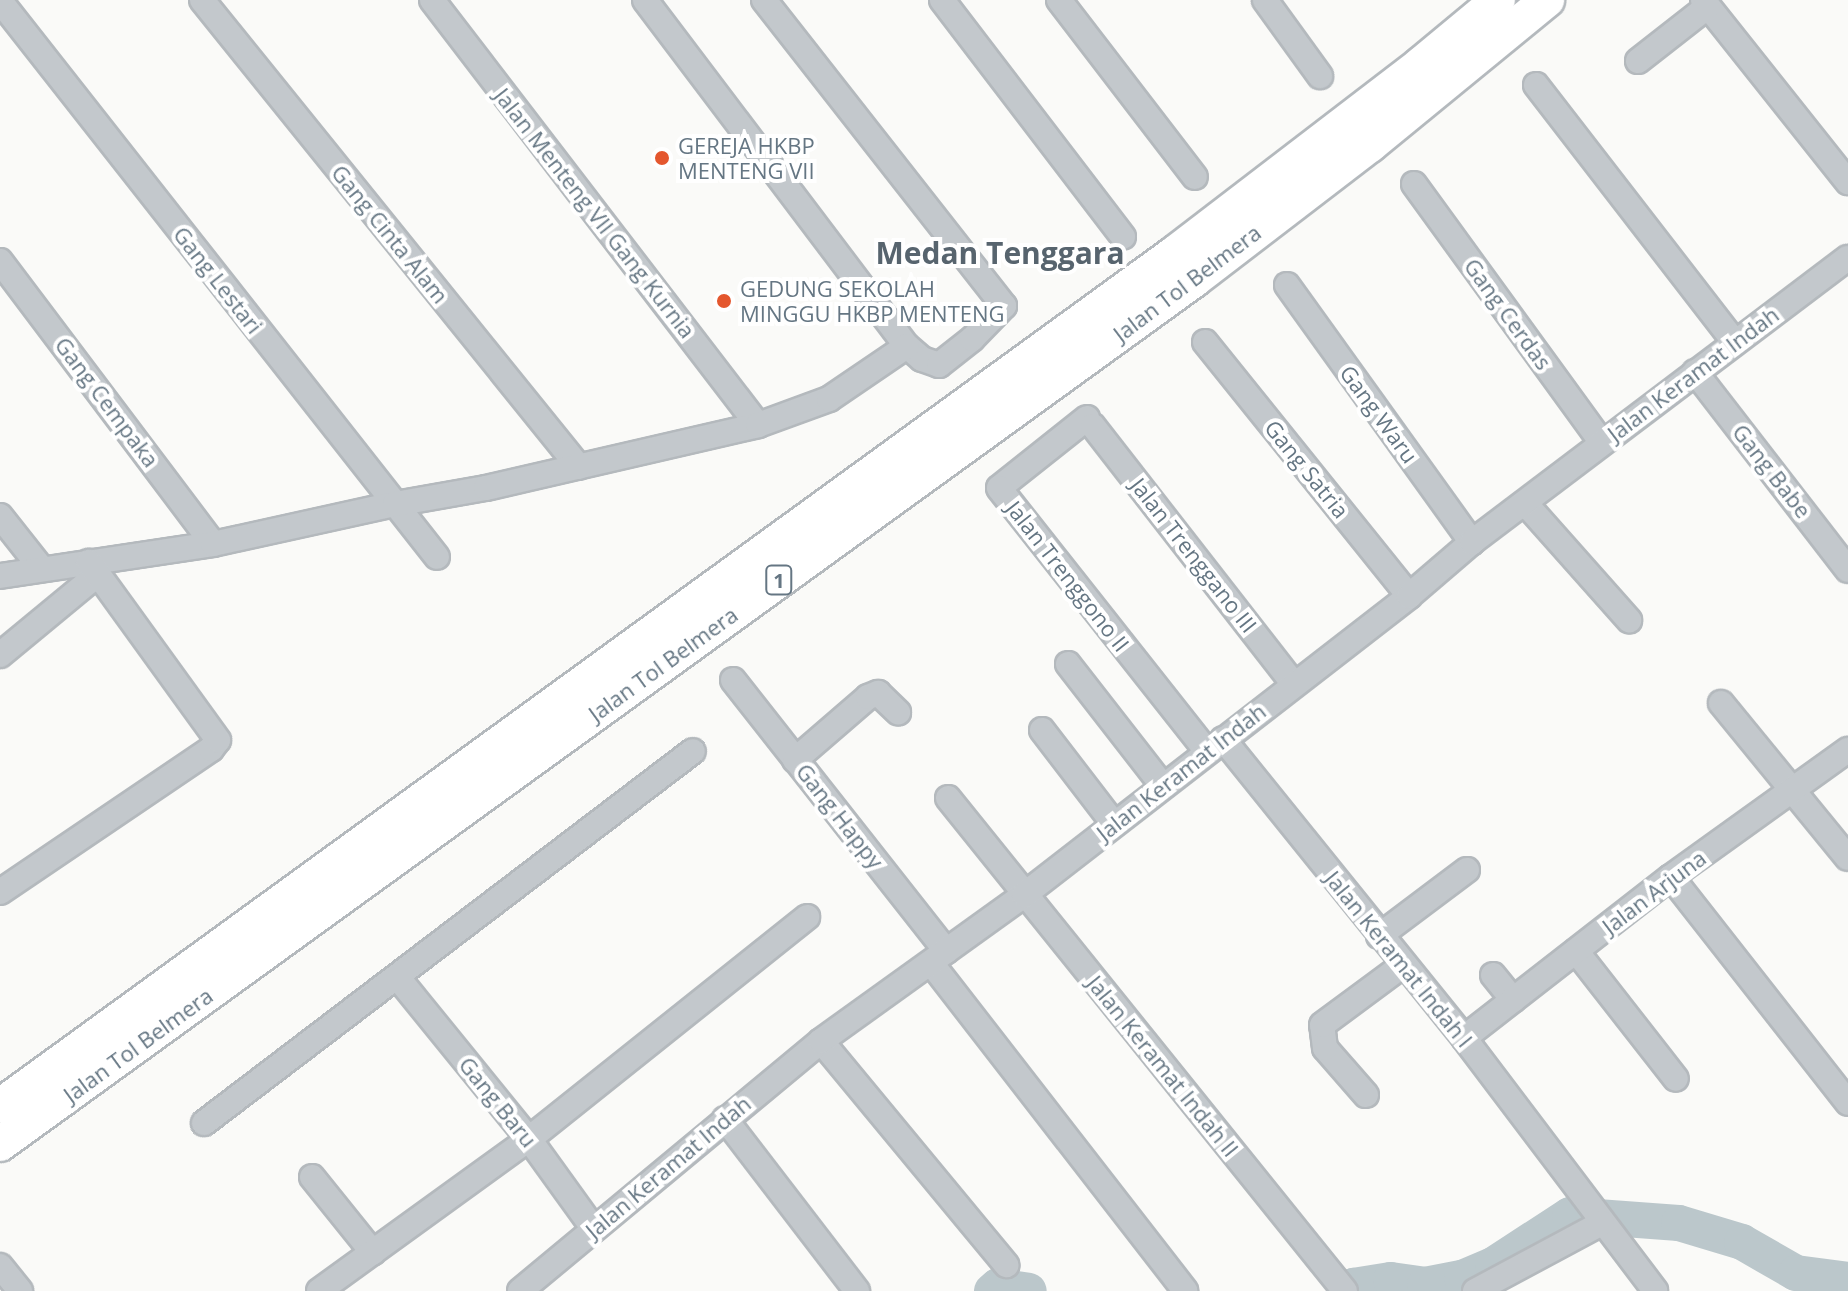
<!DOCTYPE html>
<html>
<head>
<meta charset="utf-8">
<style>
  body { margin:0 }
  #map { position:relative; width:1848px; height:1291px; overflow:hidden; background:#fafaf8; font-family:"Open Sans",sans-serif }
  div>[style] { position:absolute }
  .river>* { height:36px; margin:-18px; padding:0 18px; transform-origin:18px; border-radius:18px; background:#bbc7cb }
  .roads { filter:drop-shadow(2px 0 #b4b9bd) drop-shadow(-2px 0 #b4b9bd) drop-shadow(0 2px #b4b9bd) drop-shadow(0 -2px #b4b9bd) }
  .minor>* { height:24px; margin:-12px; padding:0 12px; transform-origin:12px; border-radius:12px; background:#c3c8cc }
  .highway>* { height:34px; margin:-17px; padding:0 17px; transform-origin:17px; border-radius:17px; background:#fff }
  .dots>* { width:22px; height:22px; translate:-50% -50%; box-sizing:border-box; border:4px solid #fff; border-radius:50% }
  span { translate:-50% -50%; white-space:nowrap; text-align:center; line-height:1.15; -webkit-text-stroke:8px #fff; paint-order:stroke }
  .shield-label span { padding:2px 6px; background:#fff; border:2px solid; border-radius:6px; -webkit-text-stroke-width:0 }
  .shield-label { font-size:20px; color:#657683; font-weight:700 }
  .poi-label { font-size:22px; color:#657683 }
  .left { translate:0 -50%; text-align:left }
  .street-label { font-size:22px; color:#657683 }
  .district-label { font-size:30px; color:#57646e; font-weight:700 }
</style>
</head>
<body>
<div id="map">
  <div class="river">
    <div style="left:992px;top:1291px;width:8px;rotate:-40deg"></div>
    <div style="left:998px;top:1286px;width:31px;rotate:9deg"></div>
    <div style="left:1350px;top:1291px;width:6px;rotate:-59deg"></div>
    <div style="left:1353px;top:1286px;width:38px;rotate:-9deg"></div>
    <div style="left:1391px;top:1280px;width:34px;rotate:8deg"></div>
    <div style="left:1425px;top:1285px;width:38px;rotate:-11deg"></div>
    <div style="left:1462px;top:1278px;width:34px;rotate:-23deg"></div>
    <div style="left:1493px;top:1265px;width:92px;rotate:-33deg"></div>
    <div style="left:1570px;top:1215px;width:109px;rotate:4.2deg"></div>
    <div style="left:1679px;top:1223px;width:66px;rotate:16.8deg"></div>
    <div style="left:1742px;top:1242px;width:62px;rotate:29.9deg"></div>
    <div style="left:1796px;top:1273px;width:52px;rotate:7.7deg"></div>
  </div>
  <div class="roads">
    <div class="minor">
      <div style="left:202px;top:0;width:600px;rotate:51.09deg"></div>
      <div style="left:432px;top:0;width:536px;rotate:52.51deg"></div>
      <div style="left:645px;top:0;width:434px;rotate:52.9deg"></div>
      <div style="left:907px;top:346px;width:20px;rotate:41deg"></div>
      <div style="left:922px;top:359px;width:18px;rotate:19deg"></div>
      <div style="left:939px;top:365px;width:42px;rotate:-38.2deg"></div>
      <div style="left:972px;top:339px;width:46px;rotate:-45.9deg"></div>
      <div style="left:1004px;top:306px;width:389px;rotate:-128.1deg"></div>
      <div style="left:942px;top:0;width:298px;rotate:52.6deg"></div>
      <div style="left:1059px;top:0;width:223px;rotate:52.5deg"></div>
      <div style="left:1265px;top:0;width:94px;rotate:54.1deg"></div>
      <div style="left:1703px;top:0;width:233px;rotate:51.5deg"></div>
      <div style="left:0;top:1px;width:707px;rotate:51.83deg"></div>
      <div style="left:1638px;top:61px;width:88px;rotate:-38deg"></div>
      <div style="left:1536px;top:85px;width:324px;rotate:52.3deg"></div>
      <div style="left:1414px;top:184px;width:320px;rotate:54deg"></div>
      <div style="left:0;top:261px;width:354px;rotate:53deg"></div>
      <div style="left:1287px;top:285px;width:317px;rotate:54.3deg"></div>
      <div style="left:1205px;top:342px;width:326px;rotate:51.2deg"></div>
      <div style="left:1695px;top:372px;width:250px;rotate:52.3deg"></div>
      <div style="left:1087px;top:418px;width:112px;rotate:141.5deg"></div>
      <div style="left:999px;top:488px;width:335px;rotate:51.7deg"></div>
      <div style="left:1093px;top:426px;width:327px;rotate:52.1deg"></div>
      <div style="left:1525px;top:503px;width:157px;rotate:48.4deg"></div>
      <div style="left:0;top:516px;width:66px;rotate:51.7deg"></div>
      <div style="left:0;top:576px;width:215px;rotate:-8.5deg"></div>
      <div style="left:213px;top:544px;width:186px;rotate:-12.4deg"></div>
      <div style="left:395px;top:504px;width:92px;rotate:-10deg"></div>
      <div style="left:486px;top:488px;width:279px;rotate:-13deg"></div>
      <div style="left:758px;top:425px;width:76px;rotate:-20.1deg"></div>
      <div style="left:829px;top:399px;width:94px;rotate:-34.2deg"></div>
      <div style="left:0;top:655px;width:127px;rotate:-39.6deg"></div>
      <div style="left:1068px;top:664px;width:155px;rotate:52.1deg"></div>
      <div style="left:733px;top:680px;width:345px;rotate:51.8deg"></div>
      <div style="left:1721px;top:703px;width:200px;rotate:50.7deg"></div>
      <div style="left:1042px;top:730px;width:118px;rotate:52.5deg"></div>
      <div style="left:1223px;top:739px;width:384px;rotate:51.1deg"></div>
      <div style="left:1464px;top:1038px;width:317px;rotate:52.9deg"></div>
      <div style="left:795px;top:760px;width:96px;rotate:-40.8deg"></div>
      <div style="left:868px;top:697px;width:11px;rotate:-22deg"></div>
      <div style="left:878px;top:693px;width:28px;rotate:44deg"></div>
      <div style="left:948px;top:798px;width:633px;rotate:51.16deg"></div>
      <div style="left:1671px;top:877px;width:287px;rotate:51.9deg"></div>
      <div style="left:0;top:892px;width:255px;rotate:-34.1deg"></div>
      <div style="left:211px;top:749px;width:11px;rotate:-52deg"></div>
      <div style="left:218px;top:740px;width:220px;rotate:-125.9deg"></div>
      <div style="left:1379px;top:936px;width:110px;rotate:-36.9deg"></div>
      <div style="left:1576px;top:951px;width:162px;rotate:52deg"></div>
      <div style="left:931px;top:963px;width:415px;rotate:52.2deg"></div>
      <div style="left:1493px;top:975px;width:32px;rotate:51deg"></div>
      <div style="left:398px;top:978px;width:208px;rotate:50.9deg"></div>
      <div style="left:529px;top:1139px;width:111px;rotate:54.2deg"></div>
      <div style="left:1464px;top:1038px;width:262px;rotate:-37.9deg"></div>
      <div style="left:1671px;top:877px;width:218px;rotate:-35.7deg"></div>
      <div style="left:821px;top:1041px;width:291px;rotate:50.4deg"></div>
      <div style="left:1366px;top:1095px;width:62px;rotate:-131.1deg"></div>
      <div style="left:1325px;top:1048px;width:23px;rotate:-97deg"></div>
      <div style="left:1322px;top:1025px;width:101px;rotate:-36.5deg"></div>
      <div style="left:725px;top:1119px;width:217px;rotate:52.5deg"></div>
      <div style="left:204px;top:1123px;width:614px;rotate:-37.26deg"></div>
      <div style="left:312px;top:1177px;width:97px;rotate:51.2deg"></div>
      <div style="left:0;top:1266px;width:32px;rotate:51deg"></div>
      <div style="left:319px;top:1291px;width:259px;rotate:-35.9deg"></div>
      <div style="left:529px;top:1139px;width:356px;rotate:-38.6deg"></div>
      <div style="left:520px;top:1291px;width:391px;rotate:-39.7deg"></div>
      <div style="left:821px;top:1041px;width:250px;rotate:-35.7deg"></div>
      <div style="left:1024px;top:895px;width:487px;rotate:-37.8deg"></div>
      <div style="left:1409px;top:596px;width:83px;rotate:-40.6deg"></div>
      <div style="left:1472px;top:542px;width:471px;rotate:-37.1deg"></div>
      <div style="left:1475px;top:1291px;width:144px;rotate:-28.2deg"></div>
    </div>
    <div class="highway">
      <div style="left:0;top:1106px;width:1452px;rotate:-35.98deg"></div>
      <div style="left:1175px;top:253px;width:310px;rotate:-37.5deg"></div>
      <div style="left:1421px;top:64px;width:100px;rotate:-39.7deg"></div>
      <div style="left:0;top:1144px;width:1474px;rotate:-35.89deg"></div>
      <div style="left:1194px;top:280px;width:222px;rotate:-37.5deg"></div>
      <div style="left:1370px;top:145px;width:229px;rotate:-39.3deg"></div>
    </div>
  </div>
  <div class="dots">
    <div style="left:662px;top:158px;background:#e4572e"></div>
    <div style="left:724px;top:301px;background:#e4572e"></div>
  </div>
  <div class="shield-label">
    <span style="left:779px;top:580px">1</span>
  </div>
  <div class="poi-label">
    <span class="left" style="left:678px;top:158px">GEREJA HKBP<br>MENTENG VII</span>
    <span class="left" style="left:740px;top:301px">GEDUNG SEKOLAH<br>MINGGU HKBP MENTENG</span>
  </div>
  <div class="street-label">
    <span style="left:595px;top:213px;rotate:52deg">Jalan Menteng VII Gang Kurnia</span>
    <span style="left:390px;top:234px;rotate:51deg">Gang Cinta Alam</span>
    <span style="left:218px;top:280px;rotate:52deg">Gang Lestari</span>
    <span style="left:1187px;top:283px;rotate:-37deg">Jalan Tol Belmera</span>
    <span style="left:1508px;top:314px;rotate:54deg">Gang Cerdas</span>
    <span style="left:1693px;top:374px;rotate:-37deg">Jalan Keramat Indah</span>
    <span style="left:107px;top:402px;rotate:53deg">Gang Cempaka</span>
    <span style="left:1379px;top:414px;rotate:54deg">Gang Waru</span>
    <span style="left:1307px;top:469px;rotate:51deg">Gang Satria</span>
    <span style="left:1772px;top:471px;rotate:52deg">Gang Babe</span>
    <span style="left:1194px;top:555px;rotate:52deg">Jalan Trenggano III</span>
    <span style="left:1068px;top:576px;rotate:52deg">Jalan Trenggono II</span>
    <span style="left:663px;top:664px;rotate:-36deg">Jalan Tol Belmera</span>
    <span style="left:1181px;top:772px;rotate:-38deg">Jalan Keramat Indah</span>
    <span style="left:840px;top:816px;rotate:52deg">Gang Happy</span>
    <span style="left:1654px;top:892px;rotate:-37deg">Jalan Arjuna</span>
    <span style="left:1399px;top:959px;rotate:51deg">Jalan Keramat Indah I</span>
    <span style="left:138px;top:1045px;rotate:-36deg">Jalan Tol Belmera</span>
    <span style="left:1163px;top:1066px;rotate:51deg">Jalan Keramat Indah II</span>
    <span style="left:498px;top:1102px;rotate:51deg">Gang Baru</span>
    <span style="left:668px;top:1167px;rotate:-40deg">Jalan Keramat Indah</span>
  </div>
  <div class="district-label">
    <span style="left:1000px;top:253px">Medan Tenggara</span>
  </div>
</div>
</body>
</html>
